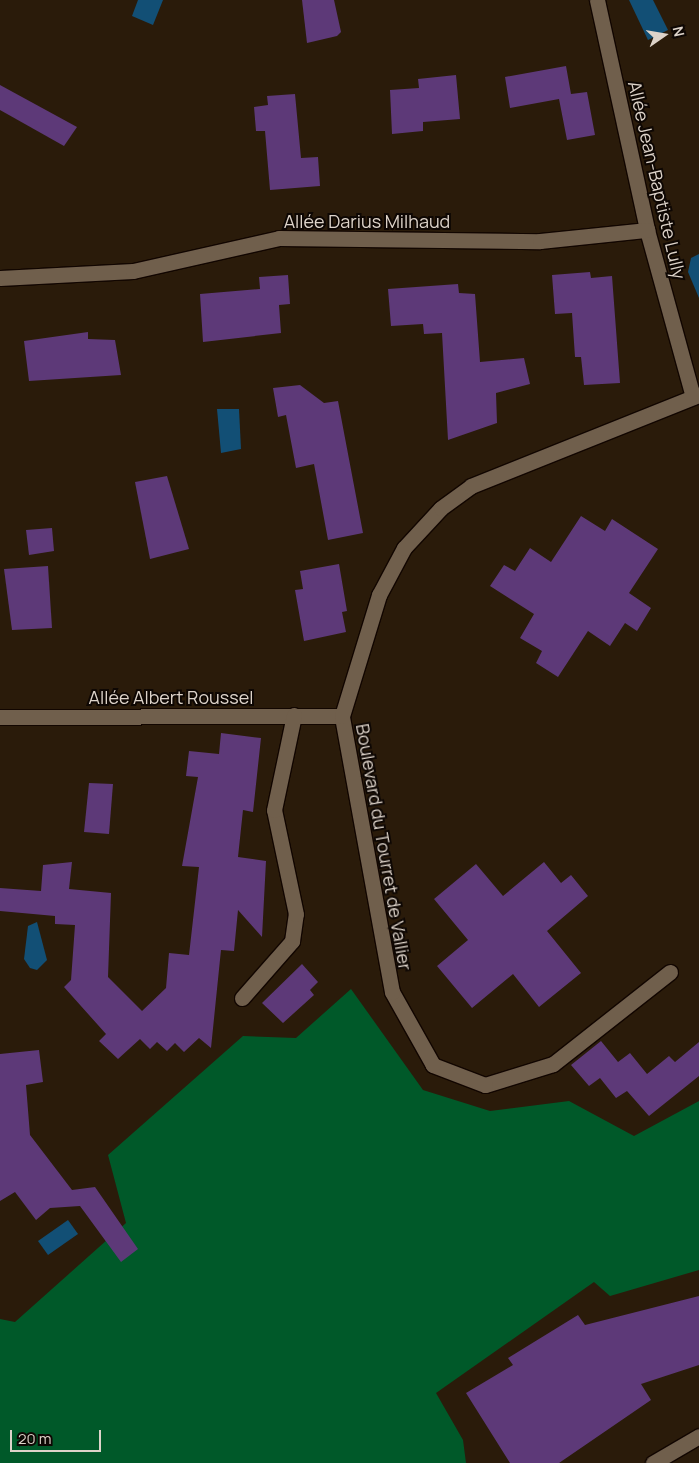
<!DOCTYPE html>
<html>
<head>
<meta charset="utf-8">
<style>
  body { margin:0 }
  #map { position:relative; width:699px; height:1463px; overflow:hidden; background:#2a1b0a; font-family:Manrope,sans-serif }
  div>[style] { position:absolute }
  .forest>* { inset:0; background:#005929 }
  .water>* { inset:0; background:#124f75 }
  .building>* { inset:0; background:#5d3978 }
  .roads { filter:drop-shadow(1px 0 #120600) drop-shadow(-1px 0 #120600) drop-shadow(0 1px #120600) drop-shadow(0 -1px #120600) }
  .street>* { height:15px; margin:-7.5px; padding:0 7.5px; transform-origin:7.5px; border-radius:7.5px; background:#705f4c }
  span { translate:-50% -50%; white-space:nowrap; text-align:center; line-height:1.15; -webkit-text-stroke:4px #0e0703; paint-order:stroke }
  .street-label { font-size:18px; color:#ddd3c9 }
  .north { position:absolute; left:639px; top:10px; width:50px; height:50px; -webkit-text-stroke:4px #0e0703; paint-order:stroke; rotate:77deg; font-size:14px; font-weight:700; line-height:20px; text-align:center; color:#ddd3c9 }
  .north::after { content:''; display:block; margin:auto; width:18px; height:22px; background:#ddd3c9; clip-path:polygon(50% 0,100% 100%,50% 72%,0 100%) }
  .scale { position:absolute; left:10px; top:1430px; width:91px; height:22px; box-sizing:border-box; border:2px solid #ddd3c9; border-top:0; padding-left:6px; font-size:15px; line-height:18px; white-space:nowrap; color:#ddd3c9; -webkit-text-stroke:4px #0e0703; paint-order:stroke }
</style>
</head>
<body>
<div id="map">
  <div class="forest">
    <div style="clip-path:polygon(351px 989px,423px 1090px,490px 1111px,569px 1101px,634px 1136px,699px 1101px,699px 1270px,610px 1296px,594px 1282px,436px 1393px,463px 1440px,466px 1463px,0 1463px,0 1319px,15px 1322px,126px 1223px,108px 1155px,243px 1036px,296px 1038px)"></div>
  </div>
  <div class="water">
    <div style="clip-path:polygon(138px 0,163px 0,153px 25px,132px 16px)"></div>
    <div style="clip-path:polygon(629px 0,653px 0,668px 30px,648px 40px)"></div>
    <div style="clip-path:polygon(699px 254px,699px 298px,688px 272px,691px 258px)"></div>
    <div style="clip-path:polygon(217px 409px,239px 409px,241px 449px,221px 453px)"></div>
    <div style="clip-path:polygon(37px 922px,47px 960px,37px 970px,30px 968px,24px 959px,28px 926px)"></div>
    <div style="clip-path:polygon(68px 1220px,78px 1234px,48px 1255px,38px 1241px)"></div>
  </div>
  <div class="building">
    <div style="clip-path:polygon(302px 0,334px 0,341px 32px,337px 36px,307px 43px)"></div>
    <div style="clip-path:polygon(566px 66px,571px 94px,587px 92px,595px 135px,567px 140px,559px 99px,510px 108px,505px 77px)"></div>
    <div style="clip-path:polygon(456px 75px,460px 119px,423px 122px,423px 131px,392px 134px,390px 90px,419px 88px,418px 79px)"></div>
    <div style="clip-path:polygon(0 85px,77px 127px,64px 146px,0 110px)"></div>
    <div style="clip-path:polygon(295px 94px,301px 158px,318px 157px,320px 186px,270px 190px,265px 131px,256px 131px,254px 107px,268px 105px,267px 96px)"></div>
    <div style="clip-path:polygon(590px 272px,591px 278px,612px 276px,620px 383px,584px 385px,581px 357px,575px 357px,572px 313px,555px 314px,552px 275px)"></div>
    <div style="clip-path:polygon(288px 275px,290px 304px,279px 305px,281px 333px,203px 342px,200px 294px,260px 289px,259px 277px)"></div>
    <div style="clip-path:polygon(458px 284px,459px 293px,475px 294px,480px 362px,524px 358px,530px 384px,496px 393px,497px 423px,448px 440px,442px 333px,424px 334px,423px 324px,391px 326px,388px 289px)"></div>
    <div style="clip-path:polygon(88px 332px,88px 339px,115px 340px,121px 375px,29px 381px,24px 341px)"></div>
    <div style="clip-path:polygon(300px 385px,324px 403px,338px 401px,363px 533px,328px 540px,314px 464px,296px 468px,286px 415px,278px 417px,273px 388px)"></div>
    <div style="clip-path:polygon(167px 476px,189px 549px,150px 559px,135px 482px)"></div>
    <div style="clip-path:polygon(581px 516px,605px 531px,612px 519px,658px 549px,629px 593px,651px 608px,637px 631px,625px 623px,610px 646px,588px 631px,558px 677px,536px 663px,542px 651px,520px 638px,534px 614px,490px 586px,504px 565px,515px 571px,530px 548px,551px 562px)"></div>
    <div style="clip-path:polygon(52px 528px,54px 551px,29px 555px,26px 530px)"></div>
    <div style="clip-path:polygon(339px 564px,347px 611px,342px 612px,346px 632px,304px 641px,295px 590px,303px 589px,300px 571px)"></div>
    <div style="clip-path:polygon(48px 566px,52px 628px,12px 630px,4px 569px)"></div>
    <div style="clip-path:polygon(221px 733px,261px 738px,253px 812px,243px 810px,238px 857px,266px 861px,262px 937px,238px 910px,234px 951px,221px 950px,211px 1048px,199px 1038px,184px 1052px,175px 1043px,167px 1051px,157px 1042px,150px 1049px,140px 1039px,118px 1059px,99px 1041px,106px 1034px,64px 987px,71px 980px,75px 925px,55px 924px,55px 916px,0 911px,0 888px,41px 891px,43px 865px,72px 862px,69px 889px,111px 893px,108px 977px,142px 1011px,166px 988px,169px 953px,189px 955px,199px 867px,182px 866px,198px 777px,186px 776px,189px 751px,219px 754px)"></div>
    <div style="clip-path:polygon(89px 783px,113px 784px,109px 834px,84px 832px)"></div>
    <div style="clip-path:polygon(544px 862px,561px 883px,571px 875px,588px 896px,547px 931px,581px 973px,539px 1007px,513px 974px,472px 1008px,437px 966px,468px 940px,434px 899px,476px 864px,503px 896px)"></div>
    <div style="clip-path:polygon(302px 964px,318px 982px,310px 990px,314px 995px,283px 1023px,262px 1003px)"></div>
    <div style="clip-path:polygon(601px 1041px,618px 1062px,630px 1053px,647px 1074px,669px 1056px,675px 1062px,699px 1042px,699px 1076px,649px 1116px,627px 1091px,616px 1098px,600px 1078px,589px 1086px,571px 1065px)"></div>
    <div style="clip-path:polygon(39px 1050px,43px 1082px,26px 1085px,30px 1135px,72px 1190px,95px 1187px,138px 1249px,121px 1262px,80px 1206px,50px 1208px,36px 1220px,15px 1192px,0 1201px,0 1054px)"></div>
    <div style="clip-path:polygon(699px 1296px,699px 1365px,641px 1384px,651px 1400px,559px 1463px,510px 1463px,466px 1393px,513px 1365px,508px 1358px,578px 1315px,585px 1325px)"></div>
  </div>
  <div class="roads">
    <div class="street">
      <div style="left:597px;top:0;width:235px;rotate:77.7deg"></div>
      <div style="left:647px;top:230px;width:173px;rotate:74.6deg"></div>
      <div style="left:0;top:278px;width:133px;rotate:-3deg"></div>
      <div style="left:133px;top:271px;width:150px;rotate:-12.7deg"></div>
      <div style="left:279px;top:238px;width:261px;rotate:0.7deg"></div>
      <div style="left:540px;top:241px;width:108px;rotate:-5.9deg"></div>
      <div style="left:0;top:717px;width:342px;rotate:-0.2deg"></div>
      <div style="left:670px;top:972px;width:149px;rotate:141.8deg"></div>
      <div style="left:553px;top:1064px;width:71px;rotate:162.8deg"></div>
      <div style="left:485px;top:1085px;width:56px;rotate:-159deg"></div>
      <div style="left:433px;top:1065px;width:84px;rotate:-119.3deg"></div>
      <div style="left:392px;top:992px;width:280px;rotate:-100.3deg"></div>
      <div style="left:342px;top:716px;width:127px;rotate:-73deg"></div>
      <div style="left:379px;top:595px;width:53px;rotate:-62deg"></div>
      <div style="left:404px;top:548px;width:54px;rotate:-47.2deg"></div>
      <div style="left:441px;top:508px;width:37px;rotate:-36deg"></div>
      <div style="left:471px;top:486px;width:245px;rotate:-21.8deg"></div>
      <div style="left:242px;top:998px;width:76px;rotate:-48.7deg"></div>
      <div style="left:292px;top:941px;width:27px;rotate:-82deg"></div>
      <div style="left:296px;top:914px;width:106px;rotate:-101.9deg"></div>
      <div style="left:274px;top:810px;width:97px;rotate:-78.1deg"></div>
      <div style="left:653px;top:1463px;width:53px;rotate:-30.4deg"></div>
    </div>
  </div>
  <div class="street-label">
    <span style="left:657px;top:180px;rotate:77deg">Allée Jean-Baptiste Lully</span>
    <span style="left:367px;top:221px">Allée Darius Milhaud</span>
    <span style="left:171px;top:697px">Allée Albert Roussel</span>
    <span style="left:384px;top:847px;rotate:80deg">Boulevard du Tourret de Vallier</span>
  </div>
  <div class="north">N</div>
  <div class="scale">20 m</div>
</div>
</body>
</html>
